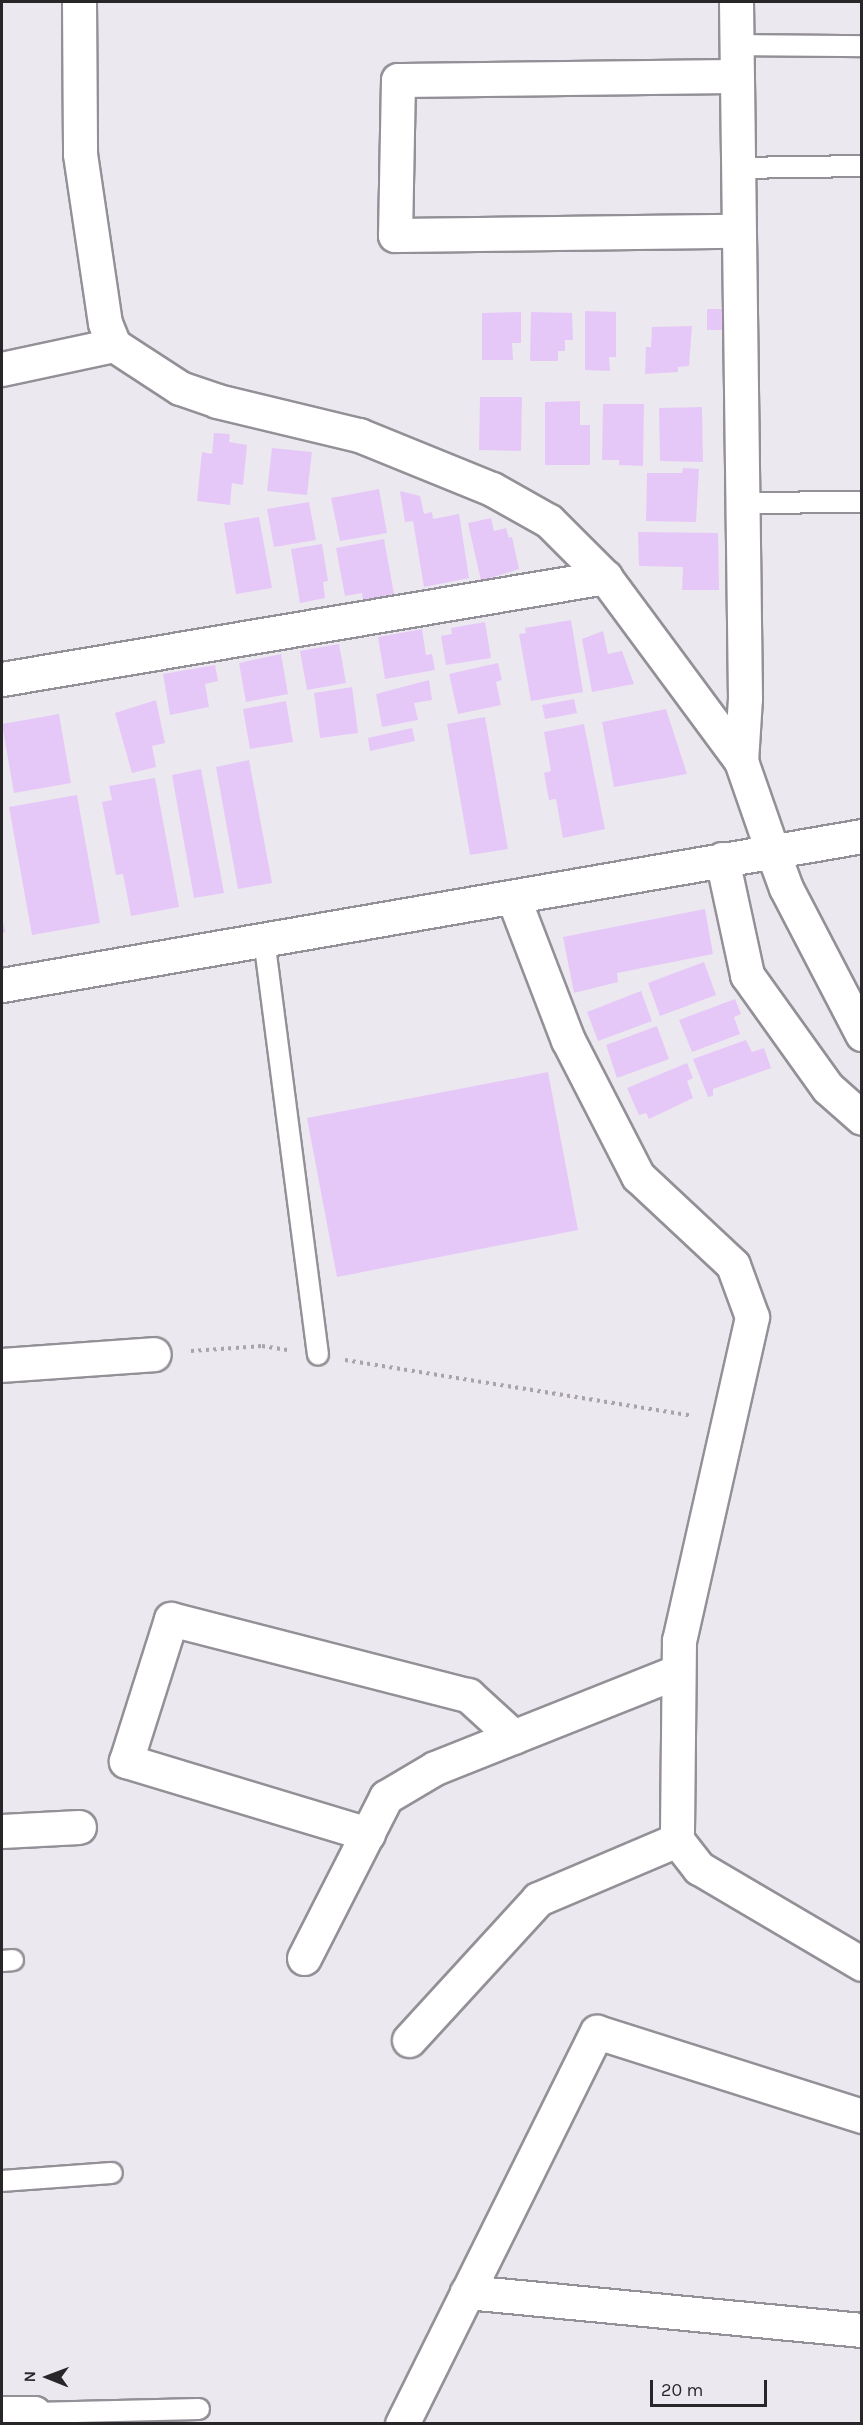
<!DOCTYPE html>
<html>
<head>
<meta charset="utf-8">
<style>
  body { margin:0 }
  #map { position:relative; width:863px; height:2425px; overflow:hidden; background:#ece8ef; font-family:Karla,sans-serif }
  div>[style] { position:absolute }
  .building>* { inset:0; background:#e6c8f8 }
  .path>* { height:4px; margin-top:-2px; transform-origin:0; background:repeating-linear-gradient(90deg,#a8a4aa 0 3px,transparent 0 7.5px) }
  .roads { filter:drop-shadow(2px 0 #949097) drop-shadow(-2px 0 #949097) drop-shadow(0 2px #949097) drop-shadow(0 -2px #949097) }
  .service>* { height:20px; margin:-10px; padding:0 10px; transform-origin:10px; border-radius:10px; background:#fff }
  .minor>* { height:33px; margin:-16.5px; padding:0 16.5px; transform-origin:16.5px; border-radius:16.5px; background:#fff }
  .tertiary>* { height:33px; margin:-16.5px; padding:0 16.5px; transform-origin:16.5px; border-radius:16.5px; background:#fff }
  span { translate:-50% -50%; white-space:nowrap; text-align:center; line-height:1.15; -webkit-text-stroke:4.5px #ece8ef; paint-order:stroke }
  .frame { position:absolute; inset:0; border:3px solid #282629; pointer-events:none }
  .north { position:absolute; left:18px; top:2347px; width:60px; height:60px; -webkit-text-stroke:4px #ece8ef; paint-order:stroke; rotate:271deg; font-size:16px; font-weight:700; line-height:24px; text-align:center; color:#282629 }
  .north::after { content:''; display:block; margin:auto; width:21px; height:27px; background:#282629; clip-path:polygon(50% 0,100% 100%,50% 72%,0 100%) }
  .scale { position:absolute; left:650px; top:2380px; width:117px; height:27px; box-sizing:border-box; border:3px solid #282629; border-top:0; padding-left:8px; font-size:18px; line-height:21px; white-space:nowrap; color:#282629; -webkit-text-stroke:4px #ece8ef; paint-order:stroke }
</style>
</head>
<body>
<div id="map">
  <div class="building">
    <div style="clip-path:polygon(707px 309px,725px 309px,726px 330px,707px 330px)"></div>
    <div style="clip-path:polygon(585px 311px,616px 312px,616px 357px,609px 357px,610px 371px,585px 370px)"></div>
    <div style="clip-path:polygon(521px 312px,521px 343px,512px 343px,513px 360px,482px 360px,482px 313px)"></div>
    <div style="clip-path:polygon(531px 312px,572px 313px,573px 340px,565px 340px,565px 351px,558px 351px,558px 361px,530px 361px)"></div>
    <div style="clip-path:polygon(692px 326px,689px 366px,678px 367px,678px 372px,645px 374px,646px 347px,651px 347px,652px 327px)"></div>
    <div style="clip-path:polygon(480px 397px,522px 397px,521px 451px,479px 450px)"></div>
    <div style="clip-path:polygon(580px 401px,580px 425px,590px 425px,590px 465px,545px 465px,545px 402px)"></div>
    <div style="clip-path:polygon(603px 404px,644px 404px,643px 466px,619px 465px,619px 460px,602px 460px)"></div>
    <div style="clip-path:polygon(702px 407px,703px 462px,660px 461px,659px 408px)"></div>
    <div style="clip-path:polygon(214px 433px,230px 434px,229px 442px,247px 445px,243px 485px,232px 483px,230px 505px,197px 501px,202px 452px,212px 454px)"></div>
    <div style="clip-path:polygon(272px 448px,312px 452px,307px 495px,267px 491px)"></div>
    <div style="clip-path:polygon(683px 468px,699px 469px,696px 522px,646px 521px,647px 473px,682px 473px)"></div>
    <div style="clip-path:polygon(379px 489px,387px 533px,340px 541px,331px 498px)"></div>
    <div style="clip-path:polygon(400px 491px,420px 496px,424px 514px,432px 512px,433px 519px,459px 514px,469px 578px,424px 587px,413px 521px,405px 522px)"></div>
    <div style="clip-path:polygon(309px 502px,316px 540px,274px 547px,267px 509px)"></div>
    <div style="clip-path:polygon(259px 517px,272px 588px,236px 594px,224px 523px)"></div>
    <div style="clip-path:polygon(491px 518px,494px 531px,506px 528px,509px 538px,512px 537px,519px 569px,481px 581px,468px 523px)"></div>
    <div style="clip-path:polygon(638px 532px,718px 533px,719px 590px,682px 590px,683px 567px,639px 566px)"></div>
    <div style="clip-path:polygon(384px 539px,394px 594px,363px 600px,362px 593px,345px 596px,336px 548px)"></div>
    <div style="clip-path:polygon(322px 544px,328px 581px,323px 582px,325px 598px,300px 603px,291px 549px)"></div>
    <div style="clip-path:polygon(571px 620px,583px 692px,531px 701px,519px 634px,526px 633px,525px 628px)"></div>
    <div style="clip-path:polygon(485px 622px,491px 658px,446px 665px,441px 636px,452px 634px,451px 628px)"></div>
    <div style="clip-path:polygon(422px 629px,426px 655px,432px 654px,435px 670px,385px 679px,378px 637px)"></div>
    <div style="clip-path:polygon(603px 631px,608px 654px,622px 651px,634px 684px,592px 692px,582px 639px)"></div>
    <div style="clip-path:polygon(339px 644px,346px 683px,307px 690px,300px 651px)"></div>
    <div style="clip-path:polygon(281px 654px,288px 694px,246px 702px,239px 663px)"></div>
    <div style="clip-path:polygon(498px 663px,502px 680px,496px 682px,501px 705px,458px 714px,449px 674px)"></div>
    <div style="clip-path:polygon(215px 665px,218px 681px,205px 684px,209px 707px,170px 715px,163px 674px)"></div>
    <div style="clip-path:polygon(429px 680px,432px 700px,414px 703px,418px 720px,382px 727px,376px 694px)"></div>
    <div style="clip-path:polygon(352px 687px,358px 733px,320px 738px,314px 693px)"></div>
    <div style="clip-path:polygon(574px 699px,577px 713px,545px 719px,542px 705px)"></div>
    <div style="clip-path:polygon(156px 700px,165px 743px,152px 746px,156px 767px,132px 773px,115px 713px)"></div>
    <div style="clip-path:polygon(286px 701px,293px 742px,250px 749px,243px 709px)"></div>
    <div style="clip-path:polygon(666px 709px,687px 774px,614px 787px,602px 722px)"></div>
    <div style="clip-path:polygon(59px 714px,71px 783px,14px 793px,2px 724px)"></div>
    <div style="clip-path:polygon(485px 717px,508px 849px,470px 855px,447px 724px)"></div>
    <div style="clip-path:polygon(584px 724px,605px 829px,563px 838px,556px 799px,549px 800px,544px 773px,551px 771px,544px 732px)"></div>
    <div style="clip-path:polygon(412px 728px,415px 741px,370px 751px,368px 738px)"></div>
    <div style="clip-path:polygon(249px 760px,272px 883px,238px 889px,216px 767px)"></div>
    <div style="clip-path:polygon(201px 769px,224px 893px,194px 898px,172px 775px)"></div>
    <div style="clip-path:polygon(155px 778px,179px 907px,131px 916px,123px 874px,116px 875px,102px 802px,112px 800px,109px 786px)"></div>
    <div style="clip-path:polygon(77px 795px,100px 923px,32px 935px,9px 807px)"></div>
    <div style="clip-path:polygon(705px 909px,713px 954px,617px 973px,618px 982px,574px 993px,563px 937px)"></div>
    <div style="clip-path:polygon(2px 918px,5px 932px,2px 933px)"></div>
    <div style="clip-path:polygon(704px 962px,716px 995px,660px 1016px,648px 983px)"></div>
    <div style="clip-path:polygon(641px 991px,652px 1021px,598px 1041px,587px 1012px)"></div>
    <div style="clip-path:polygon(735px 999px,741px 1014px,734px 1017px,740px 1034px,692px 1052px,679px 1020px)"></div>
    <div style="clip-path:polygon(657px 1026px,669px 1059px,617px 1078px,606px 1045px)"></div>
    <div style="clip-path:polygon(746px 1040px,752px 1052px,764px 1048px,771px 1068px,713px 1089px,713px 1096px,708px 1097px,693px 1059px)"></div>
    <div style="clip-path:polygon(687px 1063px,693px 1078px,687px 1081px,693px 1098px,649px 1119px,646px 1113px,639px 1115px,627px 1088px)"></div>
    <div style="clip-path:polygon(548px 1072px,578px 1230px,337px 1277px,307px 1118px)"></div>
  </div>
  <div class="path">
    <div style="left:191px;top:1351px;width:71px;rotate:-4deg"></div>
    <div style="left:262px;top:1346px;width:26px;rotate:9deg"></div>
    <div style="left:345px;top:1360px;width:352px;rotate:9.1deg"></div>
  </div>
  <div class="roads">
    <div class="service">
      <div style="left:736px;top:45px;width:126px;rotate:0.5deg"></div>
      <div style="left:736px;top:168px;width:126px;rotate:-0.9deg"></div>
      <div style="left:743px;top:503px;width:119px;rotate:-0.5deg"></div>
      <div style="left:264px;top:939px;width:419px;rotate:82.6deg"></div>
      <div style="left:2px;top:1961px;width:11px;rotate:-5deg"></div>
      <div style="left:2px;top:2181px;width:110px;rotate:-4.2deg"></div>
      <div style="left:34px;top:2413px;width:165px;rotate:-1.4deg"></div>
    </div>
    <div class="minor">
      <div style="left:736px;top:2px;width:696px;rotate:89.26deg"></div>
      <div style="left:745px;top:698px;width:63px;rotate:93.6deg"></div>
      <div style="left:736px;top:76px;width:338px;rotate:179.3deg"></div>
      <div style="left:398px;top:80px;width:155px;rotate:91.1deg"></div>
      <div style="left:395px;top:235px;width:343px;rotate:-0.7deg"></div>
      <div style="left:2px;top:369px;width:115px;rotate:-12.1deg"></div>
      <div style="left:2px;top:679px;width:612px;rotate:-9.6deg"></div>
      <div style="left:772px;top:850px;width:40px;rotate:69.8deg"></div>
      <div style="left:786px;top:888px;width:165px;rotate:62.5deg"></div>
      <div style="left:722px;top:859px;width:119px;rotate:77.8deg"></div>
      <div style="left:747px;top:975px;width:139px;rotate:54.4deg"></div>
      <div style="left:828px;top:1088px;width:45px;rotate:41.4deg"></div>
      <div style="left:513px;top:897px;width:153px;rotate:69deg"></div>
      <div style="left:568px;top:1040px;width:153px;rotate:62.8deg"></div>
      <div style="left:638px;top:1176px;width:130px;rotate:43.1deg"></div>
      <div style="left:733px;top:1265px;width:55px;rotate:69.9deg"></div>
      <div style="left:752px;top:1317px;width:331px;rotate:102.7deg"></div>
      <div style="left:679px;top:1640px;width:200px;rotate:90.6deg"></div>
      <div style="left:677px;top:1840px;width:36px;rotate:52deg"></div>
      <div style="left:699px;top:1868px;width:189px;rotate:30.5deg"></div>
      <div style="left:2px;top:1365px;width:152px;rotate:-4.1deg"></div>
      <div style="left:2px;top:1831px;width:77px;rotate:-3deg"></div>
      <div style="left:368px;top:1834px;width:253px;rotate:-163.2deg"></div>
      <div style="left:126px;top:1761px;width:149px;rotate:-72.4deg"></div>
      <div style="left:171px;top:1619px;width:307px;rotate:14.4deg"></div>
      <div style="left:468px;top:1695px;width:62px;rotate:42.4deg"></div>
      <div style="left:304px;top:1958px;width:181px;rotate:-63deg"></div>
      <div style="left:386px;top:1797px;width:57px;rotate:-30.6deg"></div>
      <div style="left:435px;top:1768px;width:259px;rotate:-21.7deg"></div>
      <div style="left:409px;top:2040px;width:191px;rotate:-47.5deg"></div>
      <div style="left:538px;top:1899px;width:151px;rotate:-23deg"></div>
      <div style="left:467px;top:2292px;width:397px;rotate:5.5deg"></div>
      <div style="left:2px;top:2413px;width:32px"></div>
      <div style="left:34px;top:2413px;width:11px;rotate:80deg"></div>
      <div style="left:402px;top:2424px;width:438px;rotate:-63.6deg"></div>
      <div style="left:597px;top:2032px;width:278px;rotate:17.6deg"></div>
    </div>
    <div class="tertiary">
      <div style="left:79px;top:2px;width:152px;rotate:89.6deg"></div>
      <div style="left:80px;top:154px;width:171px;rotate:81.6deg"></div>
      <div style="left:105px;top:323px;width:24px;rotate:68deg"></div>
      <div style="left:114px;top:345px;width:79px;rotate:33.1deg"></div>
      <div style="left:180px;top:388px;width:39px;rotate:19deg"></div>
      <div style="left:217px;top:401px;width:146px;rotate:13.5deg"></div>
      <div style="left:359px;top:435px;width:144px;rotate:22.1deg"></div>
      <div style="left:492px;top:489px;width:65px;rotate:29.3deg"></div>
      <div style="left:549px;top:521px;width:79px;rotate:45deg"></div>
      <div style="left:605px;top:577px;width:229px;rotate:53.5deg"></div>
      <div style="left:741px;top:761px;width:94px;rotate:70.8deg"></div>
      <div style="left:2px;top:985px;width:873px;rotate:-9.83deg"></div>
    </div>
  </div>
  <div class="frame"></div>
  <div class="north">N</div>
  <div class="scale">20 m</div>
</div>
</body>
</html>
